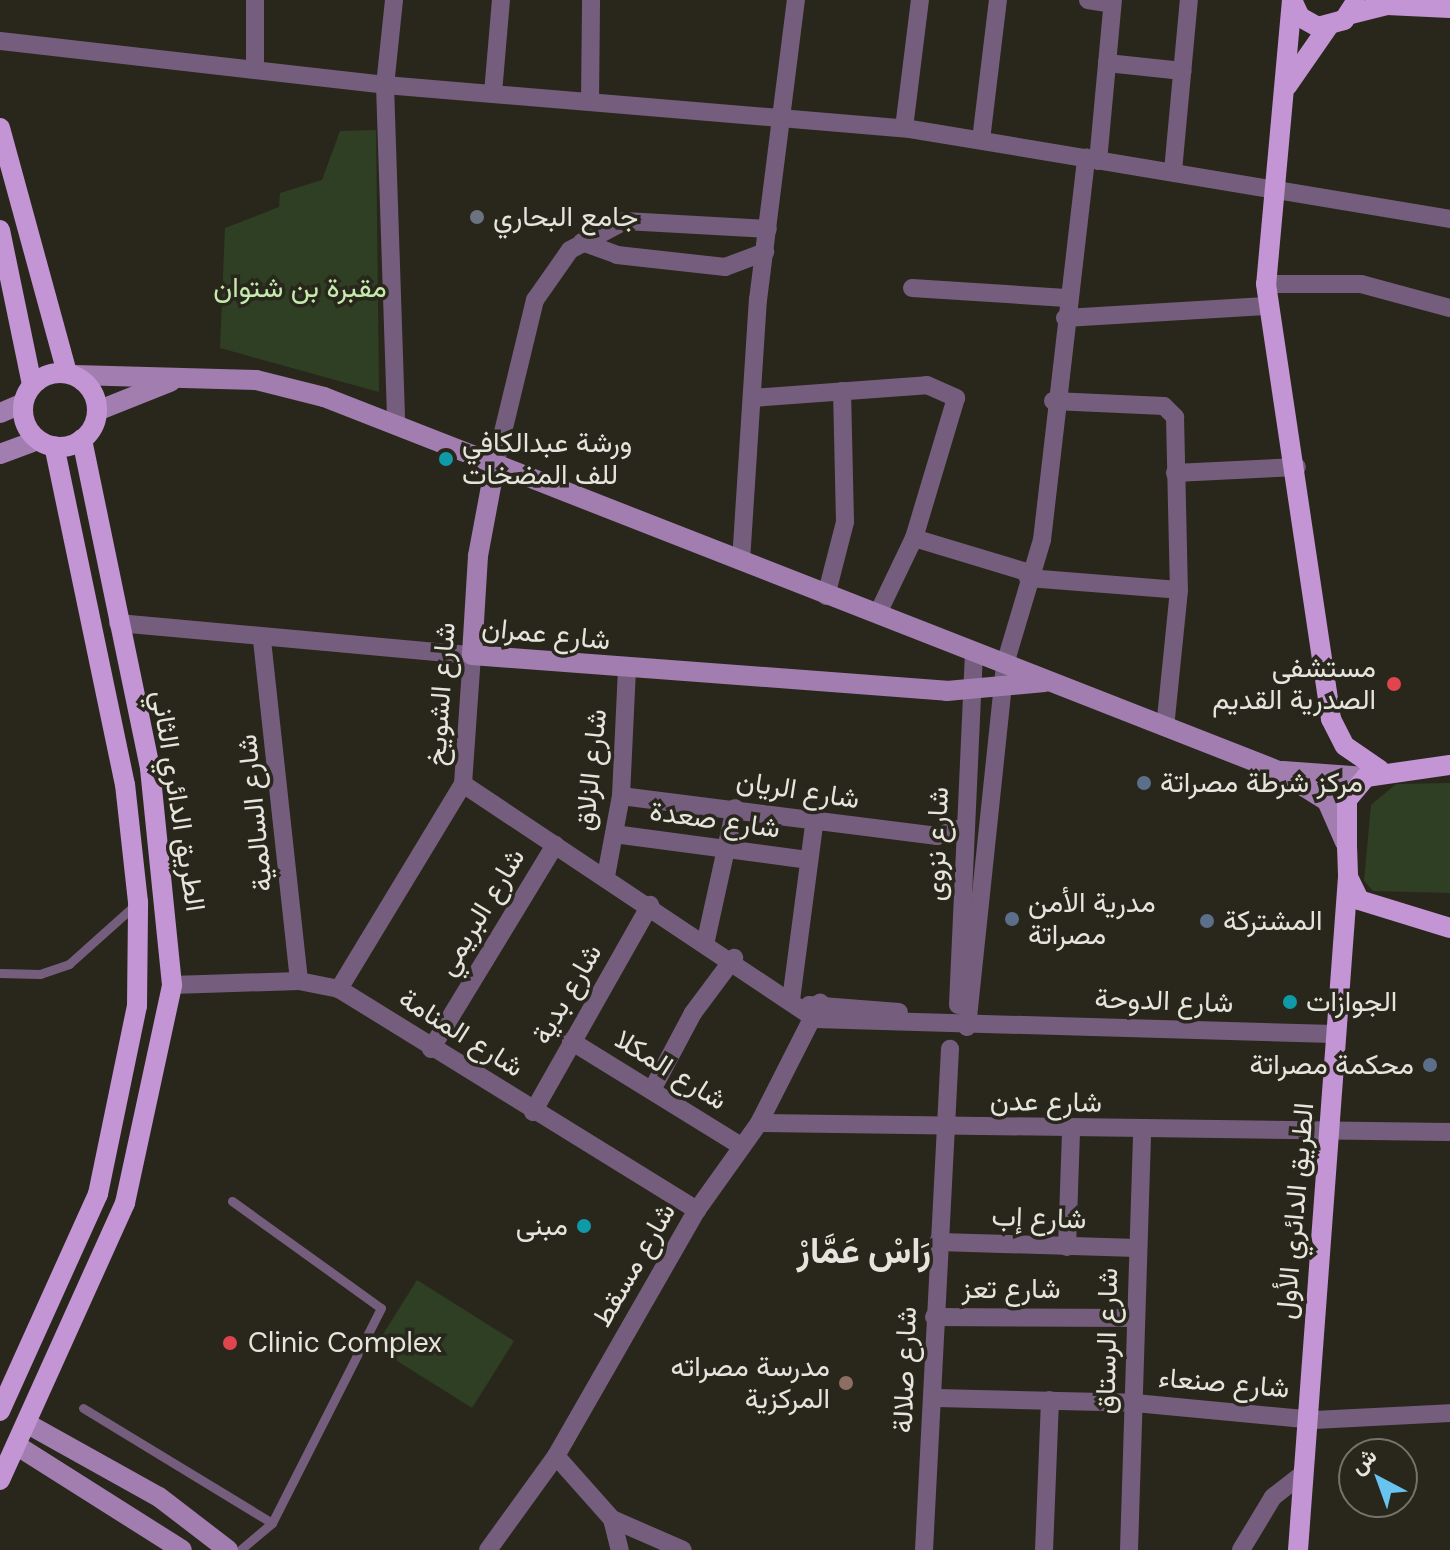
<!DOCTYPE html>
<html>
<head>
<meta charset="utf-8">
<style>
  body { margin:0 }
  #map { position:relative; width:1450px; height:1550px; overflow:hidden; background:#29271c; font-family:"DM Sans",Vazirmatn,sans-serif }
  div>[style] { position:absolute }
  .green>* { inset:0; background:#2e3f24 }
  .service>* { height:9px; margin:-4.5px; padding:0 4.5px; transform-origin:4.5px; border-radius:4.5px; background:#755e7d }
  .minor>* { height:18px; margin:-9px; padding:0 9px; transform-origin:9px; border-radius:9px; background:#755e7d }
  .secondary>* { height:20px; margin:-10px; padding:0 10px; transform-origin:10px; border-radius:10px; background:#a27daf }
  .primary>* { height:20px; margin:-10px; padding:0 10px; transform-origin:10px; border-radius:10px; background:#c495d5 }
  .primary>.ring { margin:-10px; padding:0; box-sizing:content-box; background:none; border:20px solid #c495d5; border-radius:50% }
  .dots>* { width:22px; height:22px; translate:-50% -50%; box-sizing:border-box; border:4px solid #29271c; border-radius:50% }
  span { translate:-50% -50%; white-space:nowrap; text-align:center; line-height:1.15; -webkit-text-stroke:7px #29271c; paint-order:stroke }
  .poi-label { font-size:28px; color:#e5e4dd }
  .left { translate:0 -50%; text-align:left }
  .right { translate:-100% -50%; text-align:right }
  .park-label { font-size:28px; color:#c4ebad }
  .street-label { font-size:28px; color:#e5e4dd }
  .district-label { font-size:36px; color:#e5e4dd; font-weight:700 }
  .north { position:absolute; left:1338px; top:1438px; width:80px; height:80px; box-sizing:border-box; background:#29271c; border:2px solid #747369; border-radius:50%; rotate:319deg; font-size:22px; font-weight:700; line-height:32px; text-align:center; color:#e5e4dd }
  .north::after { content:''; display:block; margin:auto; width:28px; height:36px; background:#69c3f1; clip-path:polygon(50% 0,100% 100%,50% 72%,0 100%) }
</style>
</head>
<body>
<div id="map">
  <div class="green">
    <div style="clip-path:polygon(376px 130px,379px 392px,220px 348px,225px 228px,279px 207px,280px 193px,322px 180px,340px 131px)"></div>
    <div style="clip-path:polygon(1450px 783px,1450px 893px,1373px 891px,1364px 881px,1371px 805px,1396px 784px)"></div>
    <div style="clip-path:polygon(417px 1280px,514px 1341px,472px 1408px,375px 1347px)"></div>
  </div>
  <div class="service">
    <div style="left:0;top:973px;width:40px;rotate:1.4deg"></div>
    <div style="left:40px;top:974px;width:31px;rotate:-19deg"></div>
    <div style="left:69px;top:964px;width:90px;rotate:-41.8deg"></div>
    <div style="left:232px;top:1201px;width:183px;rotate:35.7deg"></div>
    <div style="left:381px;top:1308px;width:241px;rotate:116.9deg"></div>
    <div style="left:272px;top:1523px;width:42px;rotate:139.8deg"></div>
    <div style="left:83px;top:1408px;width:221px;rotate:31.3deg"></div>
  </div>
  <div class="minor">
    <div style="left:394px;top:0;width:85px;rotate:96deg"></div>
    <div style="left:385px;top:85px;width:338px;rotate:88.1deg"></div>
    <div style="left:1088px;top:0;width:24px;rotate:9deg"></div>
    <div style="left:0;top:41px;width:388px;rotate:6.5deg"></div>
    <div style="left:385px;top:85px;width:527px;rotate:4.79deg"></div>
    <div style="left:910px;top:129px;width:547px;rotate:9.46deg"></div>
    <div style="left:1107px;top:63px;width:76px;rotate:6deg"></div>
    <div style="left:255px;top:67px;width:67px;rotate:-90deg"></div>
    <div style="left:493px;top:93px;width:93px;rotate:-85.1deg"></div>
    <div style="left:590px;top:101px;width:101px;rotate:-89.4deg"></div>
    <div style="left:904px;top:128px;width:129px;rotate:-82.9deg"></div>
    <div style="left:981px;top:140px;width:141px;rotate:-83.1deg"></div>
    <div style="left:1098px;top:161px;width:162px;rotate:-84.7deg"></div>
    <div style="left:1173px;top:171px;width:172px;rotate:-84.7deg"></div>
    <div style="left:582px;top:242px;width:37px;rotate:20deg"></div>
    <div style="left:617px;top:255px;width:109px;rotate:6.3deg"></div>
    <div style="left:725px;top:267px;width:43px;rotate:-20.6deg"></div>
    <div style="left:1266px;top:284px;width:95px"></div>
    <div style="left:1361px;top:284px;width:92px;rotate:15.1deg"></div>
    <div style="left:912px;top:288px;width:154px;rotate:3.7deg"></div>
    <div style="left:1065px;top:318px;width:205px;rotate:-3.4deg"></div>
    <div style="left:752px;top:398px;width:175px;rotate:-4.2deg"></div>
    <div style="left:927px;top:385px;width:32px;rotate:24deg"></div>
    <div style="left:956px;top:398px;width:146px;rotate:106.7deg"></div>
    <div style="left:914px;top:538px;width:83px;rotate:115.6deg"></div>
    <div style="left:1053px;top:401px;width:111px;rotate:2.6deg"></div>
    <div style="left:1164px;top:406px;width:16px;rotate:45deg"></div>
    <div style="left:1175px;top:417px;width:173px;rotate:88.7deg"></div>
    <div style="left:1179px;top:590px;width:138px;rotate:95.8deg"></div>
    <div style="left:495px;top:465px;width:170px;rotate:-76.4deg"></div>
    <div style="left:535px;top:300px;width:61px;rotate:-55deg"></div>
    <div style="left:570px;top:250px;width:62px;rotate:-27.8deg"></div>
    <div style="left:625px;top:221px;width:143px;rotate:3.2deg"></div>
    <div style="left:1175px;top:473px;width:122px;rotate:-2.8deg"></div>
    <div style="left:914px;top:538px;width:124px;rotate:16.8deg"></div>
    <div style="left:741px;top:561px;width:262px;rotate:-86.3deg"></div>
    <div style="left:758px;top:300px;width:302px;rotate:-82.8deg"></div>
    <div style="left:1028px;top:578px;width:151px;rotate:4.5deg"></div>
    <div style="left:826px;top:596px;width:76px;rotate:-75.6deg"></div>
    <div style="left:845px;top:522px;width:131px;rotate:-91.3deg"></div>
    <div style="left:118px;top:623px;width:355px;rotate:5.2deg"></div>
    <div style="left:472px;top:655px;width:129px;rotate:94deg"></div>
    <div style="left:463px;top:784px;width:240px;rotate:121.2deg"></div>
    <div style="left:262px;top:640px;width:343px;rotate:83.8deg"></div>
    <div style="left:463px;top:784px;width:423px;rotate:33.7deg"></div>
    <div style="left:815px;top:1019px;width:519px;rotate:1.66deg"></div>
    <div style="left:621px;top:796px;width:319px;rotate:7.2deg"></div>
    <div style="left:937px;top:836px;width:29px;rotate:-18deg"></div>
    <div style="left:614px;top:834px;width:197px;rotate:7.6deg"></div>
    <div style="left:606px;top:876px;width:81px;rotate:-79.4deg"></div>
    <div style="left:621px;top:796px;width:126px;rotate:-87.3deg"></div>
    <div style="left:706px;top:940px;width:135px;rotate:-77.6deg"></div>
    <div style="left:172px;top:985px;width:127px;rotate:-1.8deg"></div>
    <div style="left:299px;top:981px;width:41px;rotate:11.3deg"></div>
    <div style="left:339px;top:989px;width:421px;rotate:31.7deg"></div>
    <div style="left:791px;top:1000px;width:177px;rotate:-82.5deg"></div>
    <div style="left:809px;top:1005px;width:90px;rotate:4.4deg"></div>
    <div style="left:958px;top:1005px;width:353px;rotate:-87.4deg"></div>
    <div style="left:967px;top:1027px;width:365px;rotate:-84deg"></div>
    <div style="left:1005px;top:664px;width:129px;rotate:-73.4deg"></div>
    <div style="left:1042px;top:540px;width:385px;rotate:-83.4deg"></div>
    <div style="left:571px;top:1041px;width:200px;rotate:31.7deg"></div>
    <div style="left:431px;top:1049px;width:239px;rotate:-58.7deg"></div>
    <div style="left:652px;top:1090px;width:87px;rotate:-62deg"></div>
    <div style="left:693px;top:1013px;width:69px;rotate:-53.3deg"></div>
    <div style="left:533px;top:1112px;width:238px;rotate:-60.5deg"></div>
    <div style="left:759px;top:1123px;width:691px;rotate:0.75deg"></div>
    <div style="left:938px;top:1242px;width:199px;rotate:1.7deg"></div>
    <div style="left:1067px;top:1247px;width:116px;rotate:-88deg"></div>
    <div style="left:934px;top:1317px;width:202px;rotate:0.3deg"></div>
    <div style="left:937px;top:1398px;width:198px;rotate:1.4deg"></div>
    <div style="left:1135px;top:1403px;width:180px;rotate:5.4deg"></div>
    <div style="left:1314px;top:1420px;width:136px;rotate:-2.9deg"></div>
    <div style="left:556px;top:1456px;width:84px;rotate:48.4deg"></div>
    <div style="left:612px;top:1519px;width:32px;rotate:76deg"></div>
    <div style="left:612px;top:1519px;width:77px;rotate:23.6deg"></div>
    <div style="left:488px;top:1550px;width:116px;rotate:-54.1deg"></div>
    <div style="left:556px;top:1456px;width:284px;rotate:-60.2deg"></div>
    <div style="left:697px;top:1210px;width:107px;rotate:-54.5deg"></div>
    <div style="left:759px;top:1123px;width:135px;rotate:-63.1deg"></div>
    <div style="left:924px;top:1550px;width:502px;rotate:-87.03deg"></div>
    <div style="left:1044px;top:1550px;width:150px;rotate:-87.7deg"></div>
    <div style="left:1129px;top:1550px;width:418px;rotate:-88.2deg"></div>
    <div style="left:1241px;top:1550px;width:62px;rotate:-58.9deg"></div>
    <div style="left:1273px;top:1497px;width:37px;rotate:-38deg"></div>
  </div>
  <div class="secondary">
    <div style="left:75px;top:375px;width:181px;rotate:1.6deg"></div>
    <div style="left:256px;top:380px;width:70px;rotate:14deg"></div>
    <div style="left:324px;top:397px;width:1026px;rotate:21.39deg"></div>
    <div style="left:1279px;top:771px;width:57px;rotate:32deg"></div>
    <div style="left:1327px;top:801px;width:45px;rotate:66.3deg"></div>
    <div style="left:97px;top:411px;width:79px;rotate:-21.7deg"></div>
    <div style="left:0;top:413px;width:25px;rotate:-23deg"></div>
    <div style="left:0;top:454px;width:40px;rotate:-20.2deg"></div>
    <div style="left:495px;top:465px;width:93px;rotate:100.6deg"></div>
    <div style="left:478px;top:556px;width:99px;rotate:93.5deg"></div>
    <div style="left:472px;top:655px;width:476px;rotate:4.3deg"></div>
    <div style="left:947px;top:691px;width:98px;rotate:-5.2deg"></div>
    <div style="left:1283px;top:771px;width:83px;rotate:4.1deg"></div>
    <div style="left:26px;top:1423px;width:152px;rotate:29.1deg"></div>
    <div style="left:159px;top:1497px;width:87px;rotate:37.5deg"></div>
    <div style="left:16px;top:1445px;width:196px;rotate:32.3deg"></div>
  </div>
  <div class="primary">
    <div style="left:1292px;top:0;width:285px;rotate:95.2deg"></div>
    <div style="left:1266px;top:284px;width:440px;rotate:81.5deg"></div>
    <div style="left:1331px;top:719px;width:30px;rotate:63deg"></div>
    <div style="left:1345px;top:746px;width:42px;rotate:34.4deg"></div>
    <div style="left:1292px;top:0;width:19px;rotate:65deg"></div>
    <div style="left:1300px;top:17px;width:21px;rotate:29deg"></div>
    <div style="left:1318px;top:27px;width:27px;rotate:-15deg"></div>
    <div style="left:1344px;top:20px;width:20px;rotate:-57deg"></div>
    <div style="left:1351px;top:14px;width:37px;rotate:-14deg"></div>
    <div style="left:1387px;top:5px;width:63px;rotate:2.7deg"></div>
    <div style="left:1287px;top:86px;width:72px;rotate:-55.2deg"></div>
    <div style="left:0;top:128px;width:254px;rotate:74.7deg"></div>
    <div style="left:0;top:230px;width:157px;rotate:78.3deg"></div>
    <div class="ring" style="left:23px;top:373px;width:54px;height:54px"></div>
    <div style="left:1450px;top:765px;width:85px;rotate:171.9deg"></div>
    <div style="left:1366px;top:777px;width:30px;rotate:130deg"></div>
    <div style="left:1347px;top:800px;width:46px;rotate:90deg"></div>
    <div style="left:1347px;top:846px;width:31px;rotate:88deg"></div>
    <div style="left:1348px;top:877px;width:25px;rotate:64deg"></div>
    <div style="left:1359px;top:900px;width:95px;rotate:17.1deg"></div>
    <div style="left:0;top:1411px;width:238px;rotate:-65.7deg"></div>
    <div style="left:98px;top:1194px;width:192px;rotate:-78.3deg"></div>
    <div style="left:137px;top:1006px;width:104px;rotate:-89.4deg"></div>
    <div style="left:138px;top:902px;width:118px;rotate:-96.3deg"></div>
    <div style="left:125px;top:785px;width:346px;rotate:-101.8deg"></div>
    <div style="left:0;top:1480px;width:304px;rotate:-65.7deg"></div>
    <div style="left:125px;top:1203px;width:223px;rotate:-77.8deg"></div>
    <div style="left:172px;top:985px;width:218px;rotate:-95.8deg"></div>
    <div style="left:150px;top:768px;width:336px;rotate:-101.7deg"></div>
    <div style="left:1298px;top:1550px;width:675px;rotate:-85.75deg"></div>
  </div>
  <div class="dots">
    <div style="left:477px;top:217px;background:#6b7280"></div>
    <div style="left:446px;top:459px;background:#0f9aa8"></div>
    <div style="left:1394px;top:684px;background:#e0444e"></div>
    <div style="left:1144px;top:783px;background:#5c6f8a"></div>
    <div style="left:1012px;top:919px;background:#5c6f8a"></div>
    <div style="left:1207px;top:921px;background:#5c6f8a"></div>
    <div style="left:1290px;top:1002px;background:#0f9aa8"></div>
    <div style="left:1430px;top:1065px;background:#5c6f8a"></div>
    <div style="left:584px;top:1226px;background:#0f9aa8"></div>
    <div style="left:230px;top:1343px;background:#e0444e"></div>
    <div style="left:846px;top:1383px;background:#8d6e63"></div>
  </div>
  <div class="poi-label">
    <span class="left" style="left:493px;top:217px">جامع البحاري</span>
    <span class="left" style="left:462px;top:459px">ورشة عبدالكافي<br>للف المضخات</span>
    <span class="right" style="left:1376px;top:684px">مستشفى<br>الصدرية القديم</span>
    <span class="left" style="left:1160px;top:783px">مركز شرطة مصراتة</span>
    <span class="left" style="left:1028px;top:919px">مدرية الأمن<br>مصراتة</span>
    <span class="left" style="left:1223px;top:921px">المشتركة</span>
    <span class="left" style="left:1306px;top:1002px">الجوازات</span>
    <span class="right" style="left:1414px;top:1065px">محكمة مصراتة</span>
    <span class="right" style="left:568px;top:1226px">مبنى</span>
    <span class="left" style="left:248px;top:1343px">Clinic Complex</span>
    <span class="right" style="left:830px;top:1383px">مدرسة مصراته<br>المركزية</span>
  </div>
  <div class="park-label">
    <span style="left:300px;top:288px">مقبرة بن شتوان</span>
  </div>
  <div class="street-label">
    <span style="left:546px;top:634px;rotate:6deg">شارع عمران</span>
    <span style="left:441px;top:694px;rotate:-86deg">شارع الشويخ</span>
    <span style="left:591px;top:770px;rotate:-84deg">شارع الزلاق</span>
    <span style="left:798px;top:790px;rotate:9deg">شارع الريان</span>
    <span style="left:178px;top:801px;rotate:81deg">الطريق الدائري الثاني</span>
    <span style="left:255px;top:813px;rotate:-96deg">شارع السالمية</span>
    <span style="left:715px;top:820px;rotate:8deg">شارع صعدة</span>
    <span style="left:937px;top:844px;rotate:-88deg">شارع نزوى</span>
    <span style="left:481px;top:912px;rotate:-59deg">شارع البريمي</span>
    <span style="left:567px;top:994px;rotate:-60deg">شارع بدية</span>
    <span style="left:1164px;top:1001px;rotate:2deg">شارع الدوحة</span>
    <span style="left:461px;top:1033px;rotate:32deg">شارع المنامة</span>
    <span style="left:671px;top:1070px;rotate:32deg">شارع المكلا</span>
    <span style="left:1046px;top:1102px;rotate:1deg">شارع عدن</span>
    <span style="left:1295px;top:1211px;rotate:-85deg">الطريق الدائري الأول</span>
    <span style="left:1039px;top:1218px;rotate:2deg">شارع إب</span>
    <span style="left:634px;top:1265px;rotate:-60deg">شارع مسقط</span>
    <span style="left:1011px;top:1289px">شارع تعز</span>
    <span style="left:1107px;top:1341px;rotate:-89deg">شارع الرستاق</span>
    <span style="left:905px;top:1370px;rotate:-88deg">شارع صلالة</span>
    <span style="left:1224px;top:1383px;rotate:5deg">شارع صنعاء</span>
  </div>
  <div class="district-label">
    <span style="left:864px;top:1251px">رَاسْ عَمَّارْ</span>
  </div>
  <div class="north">ش</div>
</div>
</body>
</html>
